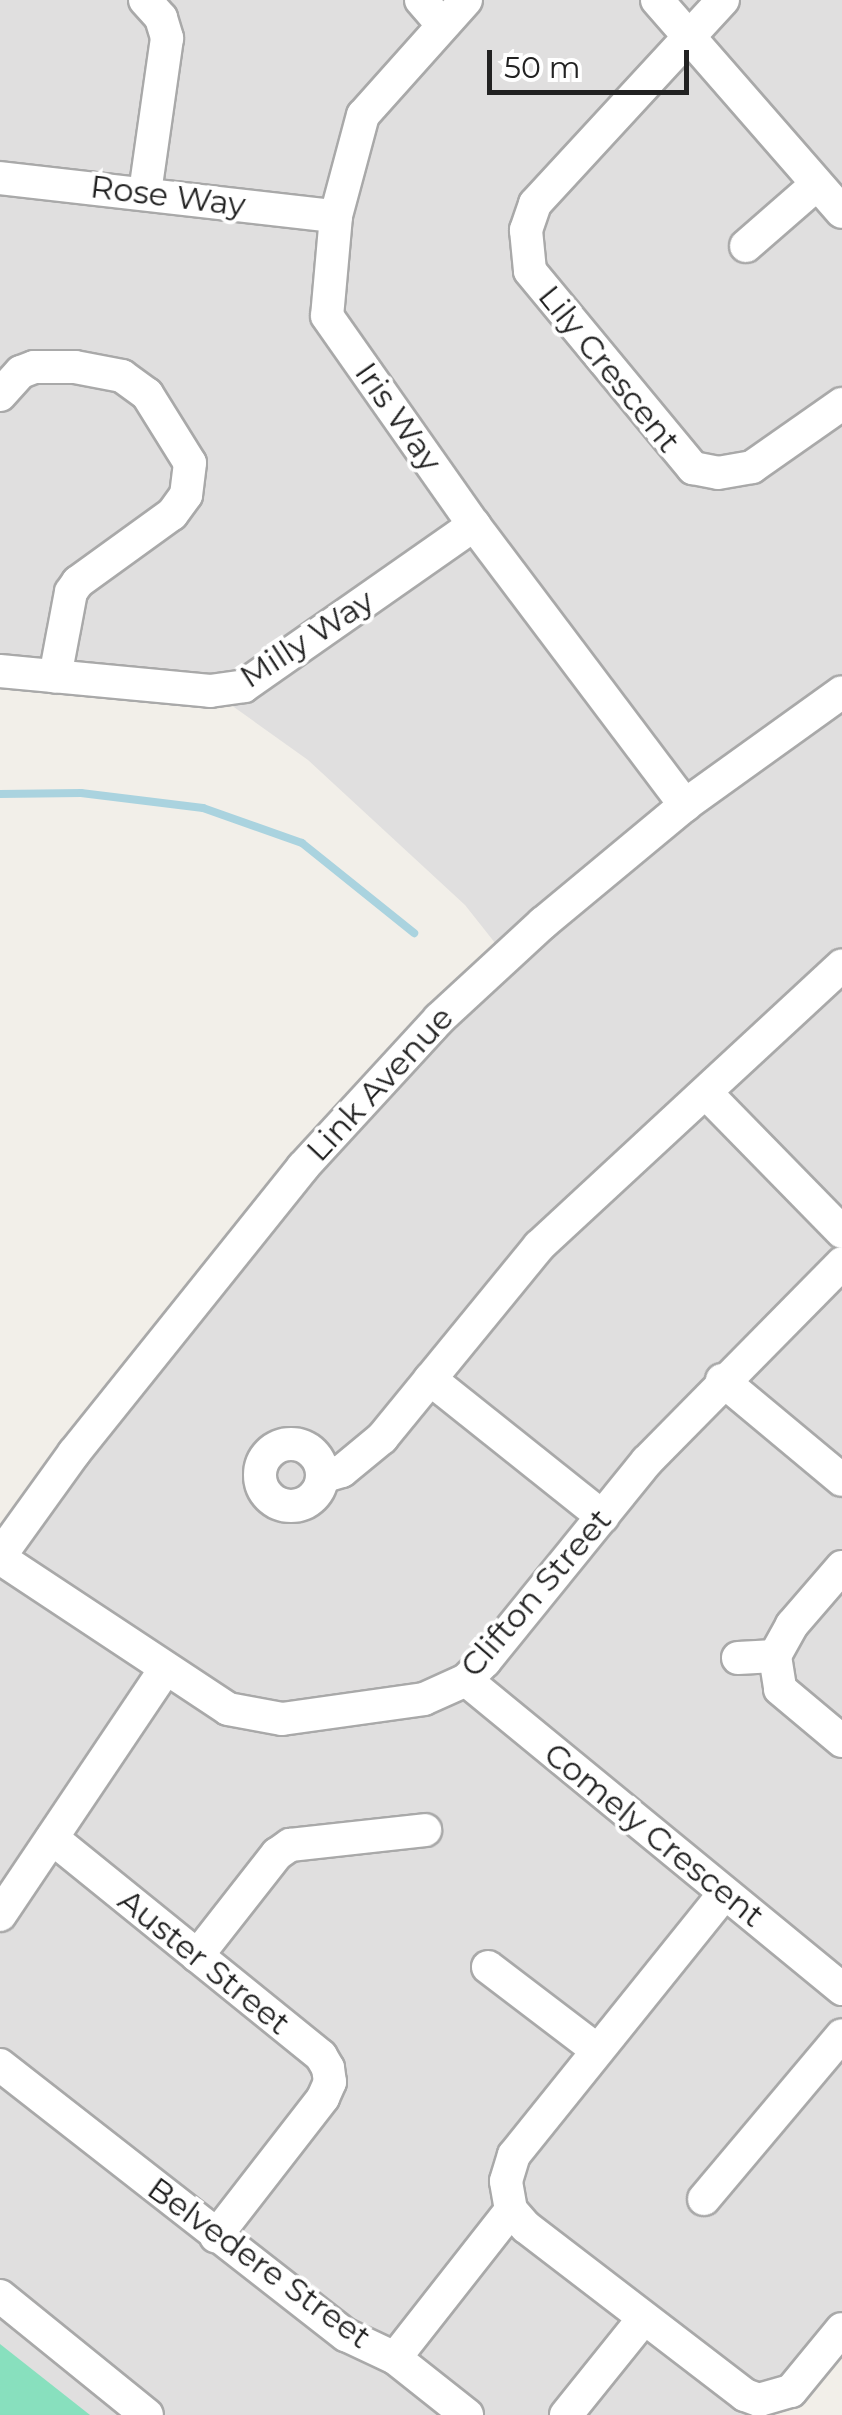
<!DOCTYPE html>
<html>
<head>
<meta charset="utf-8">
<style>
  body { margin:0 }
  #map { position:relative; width:842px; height:2415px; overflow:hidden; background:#f2efe9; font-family:Montserrat,sans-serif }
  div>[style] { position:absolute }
  .residential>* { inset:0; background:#e0dfdf }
  .pitch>* { inset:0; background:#88e0be }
  .stream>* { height:8px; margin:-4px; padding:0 4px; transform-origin:4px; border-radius:4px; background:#aad3df }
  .roads { filter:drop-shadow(2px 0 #a9a9a9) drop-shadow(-2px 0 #a9a9a9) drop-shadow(0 2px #a9a9a9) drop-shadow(0 -2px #a9a9a9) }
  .minor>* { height:32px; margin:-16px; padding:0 16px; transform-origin:16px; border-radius:16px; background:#fff }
  .minor>.ring { margin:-16px; padding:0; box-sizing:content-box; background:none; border:32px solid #fff; border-radius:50% }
  span { translate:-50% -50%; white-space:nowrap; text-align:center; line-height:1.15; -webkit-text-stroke:8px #fff; paint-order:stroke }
  .street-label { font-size:32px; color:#222 }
  .scale { position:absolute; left:487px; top:50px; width:202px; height:45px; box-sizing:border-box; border:5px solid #222; border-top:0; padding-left:12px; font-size:30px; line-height:35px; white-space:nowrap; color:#222; -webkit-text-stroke:8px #fff; paint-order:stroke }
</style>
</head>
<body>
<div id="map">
  <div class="residential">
    <div style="clip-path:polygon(0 0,842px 0,842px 2327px,771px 2415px,0 2415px,0 1551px,503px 953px,465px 905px,308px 760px,210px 690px,0 671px)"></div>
  </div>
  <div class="pitch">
    <div style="clip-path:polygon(0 2344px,90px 2415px,0 2415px)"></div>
  </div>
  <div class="stream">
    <div style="left:0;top:794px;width:81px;rotate:-0.7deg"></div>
    <div style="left:81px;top:793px;width:123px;rotate:7deg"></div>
    <div style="left:203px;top:808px;width:105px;rotate:19.5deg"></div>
    <div style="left:302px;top:843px;width:144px;rotate:38.8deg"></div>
  </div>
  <div class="roads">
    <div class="minor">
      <div style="left:145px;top:0;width:24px;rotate:48deg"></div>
      <div style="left:161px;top:18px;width:21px;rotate:73deg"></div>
      <div style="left:167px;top:38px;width:156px;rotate:98.1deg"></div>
      <div style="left:421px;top:0;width:32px;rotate:49deg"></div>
      <div style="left:466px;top:0;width:154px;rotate:131.8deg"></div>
      <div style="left:363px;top:115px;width:105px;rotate:105deg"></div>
      <div style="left:336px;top:216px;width:100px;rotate:95.1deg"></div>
      <div style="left:327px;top:316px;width:256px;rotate:54.9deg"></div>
      <div style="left:474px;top:525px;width:351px;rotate:53deg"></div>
      <div style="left:657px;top:0;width:281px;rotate:48.9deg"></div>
      <div style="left:723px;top:0;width:277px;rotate:132.7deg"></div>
      <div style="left:535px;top:204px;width:28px;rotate:109deg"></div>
      <div style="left:526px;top:230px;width:41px;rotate:84.4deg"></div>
      <div style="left:530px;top:271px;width:256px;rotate:50.4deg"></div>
      <div style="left:693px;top:468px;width:25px;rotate:11deg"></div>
      <div style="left:718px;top:473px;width:35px;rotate:-10deg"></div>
      <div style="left:752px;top:467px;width:110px;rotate:-35deg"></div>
      <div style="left:0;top:178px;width:338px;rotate:6.5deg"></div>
      <div style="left:746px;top:246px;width:93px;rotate:-41.1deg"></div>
      <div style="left:0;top:395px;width:31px;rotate:-48deg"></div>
      <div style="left:21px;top:372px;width:14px;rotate:-21deg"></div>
      <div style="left:34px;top:367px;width:41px"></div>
      <div style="left:75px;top:367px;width:48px;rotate:10.8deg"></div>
      <div style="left:122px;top:376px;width:31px;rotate:36deg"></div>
      <div style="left:147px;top:394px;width:81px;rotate:58.1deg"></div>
      <div style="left:190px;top:463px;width:32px;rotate:97deg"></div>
      <div style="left:186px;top:495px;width:24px;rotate:126deg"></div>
      <div style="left:172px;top:514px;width:116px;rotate:144.1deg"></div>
      <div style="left:78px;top:582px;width:12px;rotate:125deg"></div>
      <div style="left:71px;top:592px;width:86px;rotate:100.7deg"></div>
      <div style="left:0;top:671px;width:211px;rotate:5.4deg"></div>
      <div style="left:210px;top:691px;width:34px;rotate:-8deg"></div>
      <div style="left:244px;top:686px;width:281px;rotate:-35deg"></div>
      <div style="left:707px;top:1094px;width:193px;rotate:45.6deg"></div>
      <div style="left:430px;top:1379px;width:221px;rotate:38.6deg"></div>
      <div style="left:722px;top:1380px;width:156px;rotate:39.8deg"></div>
      <div class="ring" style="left:260px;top:1444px;width:30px;height:30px"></div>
      <div style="left:322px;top:1477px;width:21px;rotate:-17deg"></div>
      <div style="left:342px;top:1471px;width:52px;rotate:-39.5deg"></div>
      <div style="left:382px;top:1438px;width:248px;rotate:-50.7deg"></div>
      <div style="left:539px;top:1246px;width:413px;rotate:-42.8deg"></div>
      <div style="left:0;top:1556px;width:127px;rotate:-54.3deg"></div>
      <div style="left:74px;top:1453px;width:366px;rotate:-51.3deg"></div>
      <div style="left:303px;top:1167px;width:201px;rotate:-47.4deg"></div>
      <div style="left:439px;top:1019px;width:142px;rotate:-42.7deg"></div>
      <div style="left:543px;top:923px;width:185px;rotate:-39.7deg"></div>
      <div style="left:685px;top:805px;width:193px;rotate:-35.7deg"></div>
      <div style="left:0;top:1558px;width:273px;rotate:33.5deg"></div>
      <div style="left:228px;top:1709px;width:55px;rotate:10.5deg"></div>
      <div style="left:282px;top:1719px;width:143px;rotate:-8deg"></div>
      <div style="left:424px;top:1699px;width:46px;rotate:-24.3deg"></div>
      <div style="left:466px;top:1680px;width:27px;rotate:-45deg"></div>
      <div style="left:485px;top:1661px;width:257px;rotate:-51deg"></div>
      <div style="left:647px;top:1461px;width:278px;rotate:-45.4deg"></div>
      <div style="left:842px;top:1567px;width:77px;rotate:130.8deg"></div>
      <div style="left:792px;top:1625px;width:35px;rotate:119deg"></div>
      <div style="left:775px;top:1656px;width:33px;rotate:81deg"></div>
      <div style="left:780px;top:1689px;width:81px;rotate:40deg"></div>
      <div style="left:738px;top:1658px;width:37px;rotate:-3deg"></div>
      <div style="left:466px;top:1680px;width:487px;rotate:39.4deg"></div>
      <div style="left:52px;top:1838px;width:346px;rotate:39deg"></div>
      <div style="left:321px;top:2056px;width:14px;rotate:60deg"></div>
      <div style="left:328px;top:2068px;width:14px;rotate:82deg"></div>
      <div style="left:330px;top:2082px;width:17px;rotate:114deg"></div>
      <div style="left:323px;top:2098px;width:175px;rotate:127.8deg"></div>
      <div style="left:0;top:1915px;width:296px;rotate:-56.1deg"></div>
      <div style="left:197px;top:1956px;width:130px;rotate:-51.9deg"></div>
      <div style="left:277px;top:1854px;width:16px;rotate:-35deg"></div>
      <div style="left:290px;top:1845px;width:136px;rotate:-6.3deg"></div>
      <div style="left:488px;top:1967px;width:137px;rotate:37.3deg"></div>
      <div style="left:0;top:2065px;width:439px;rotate:38deg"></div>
      <div style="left:346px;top:2335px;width:54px;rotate:25.1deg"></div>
      <div style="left:395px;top:2358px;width:188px;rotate:-51.9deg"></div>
      <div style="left:511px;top:2210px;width:29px;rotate:-100deg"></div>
      <div style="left:506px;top:2181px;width:27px;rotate:-73deg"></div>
      <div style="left:514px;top:2155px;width:335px;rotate:-51.2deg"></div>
      <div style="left:704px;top:2199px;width:214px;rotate:-49.9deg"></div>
      <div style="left:511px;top:2210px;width:23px;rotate:49deg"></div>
      <div style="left:526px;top:2227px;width:276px;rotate:37.5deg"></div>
      <div style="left:745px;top:2395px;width:15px;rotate:20deg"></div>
      <div style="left:759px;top:2400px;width:33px;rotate:-16deg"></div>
      <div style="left:791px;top:2391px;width:80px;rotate:-50.6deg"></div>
      <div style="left:0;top:2296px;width:189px;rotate:39deg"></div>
      <div style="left:395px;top:2358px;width:92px;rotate:38.4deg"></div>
      <div style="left:566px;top:2415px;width:124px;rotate:-51.2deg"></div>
    </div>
  </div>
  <div class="street-label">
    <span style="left:168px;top:196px;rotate:7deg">Rose Way</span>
    <span style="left:609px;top:369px;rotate:51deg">Lily Crescent</span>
    <span style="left:398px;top:417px;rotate:55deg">Iris Way</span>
    <span style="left:307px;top:639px;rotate:-33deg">Milly Way</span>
    <span style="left:380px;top:1084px;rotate:-47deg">Link Avenue</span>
    <span style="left:536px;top:1593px;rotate:-49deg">Clifton Street</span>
    <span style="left:654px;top:1835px;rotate:39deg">Comely Crescent</span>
    <span style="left:204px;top:1962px;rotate:39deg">Auster Street</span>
    <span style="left:259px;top:2263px;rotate:36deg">Belvedere Street</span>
  </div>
  <div class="scale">50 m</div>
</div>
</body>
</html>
